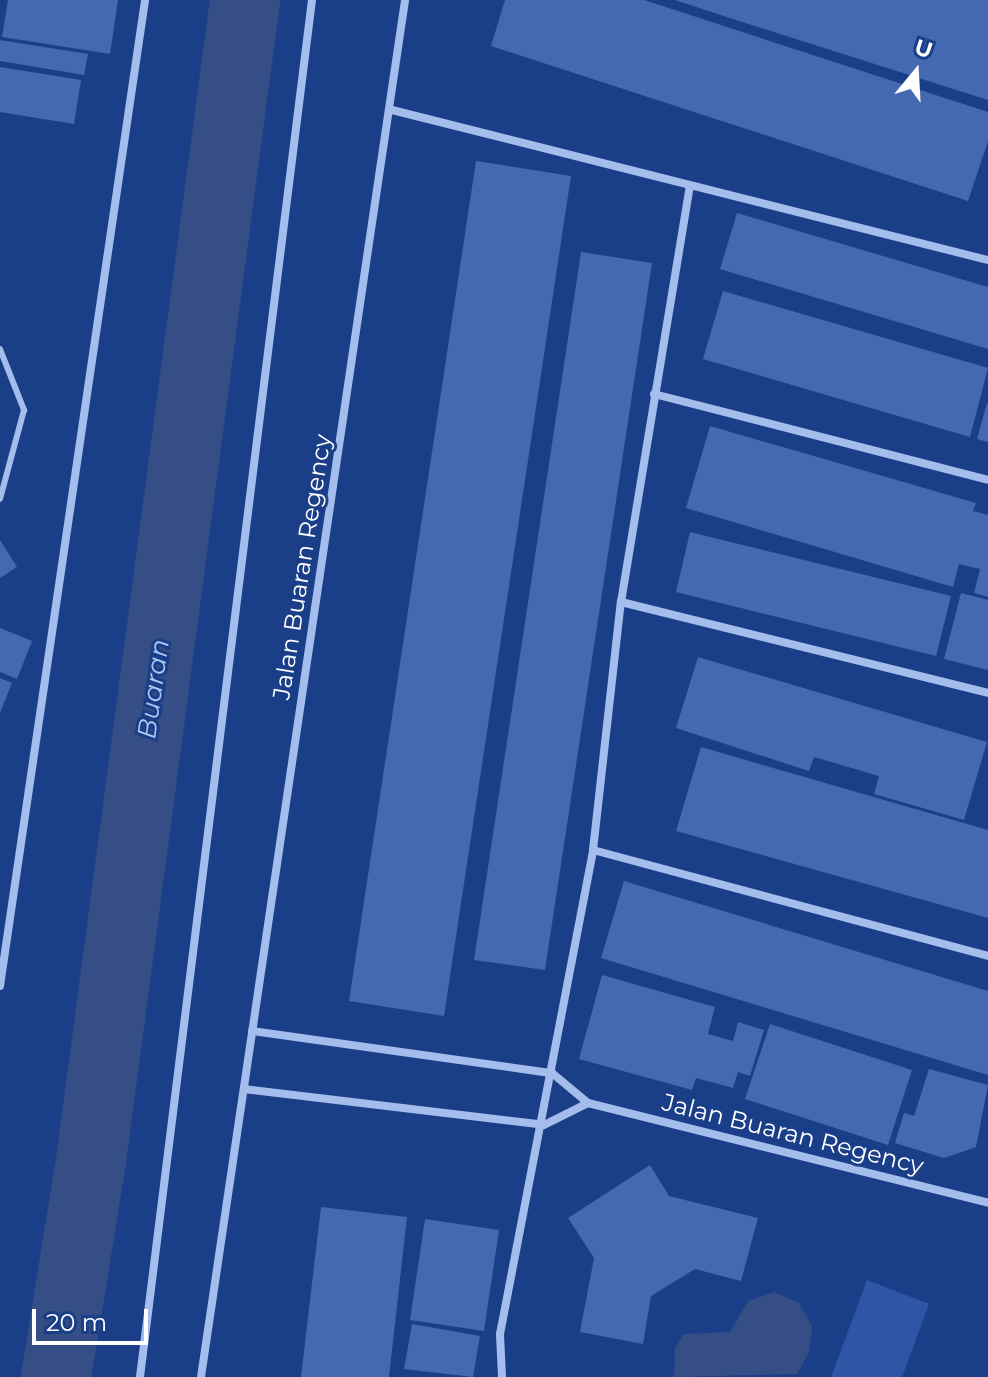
<!DOCTYPE html>
<html>
<head>
<meta charset="utf-8">
<style>
  body { margin:0 }
  #map { position:relative; width:988px; height:1377px; overflow:hidden; background:#1b3e88; font-family:Montserrat,sans-serif }
  div>[style] { position:absolute }
  .green>* { inset:0; background:#2f56a6 }
  .water>* { inset:0; background:#354e86 }
  .river>* { height:70px; margin:-35px; padding:0 35px; transform-origin:35px; border-radius:35px; background:#354e86 }
  .building>* { inset:0; background:#4468b1 }
  .service>* { height:6px; margin:-3px; padding:0 3px; transform-origin:3px; border-radius:3px; background:#a5bdec }
  .minor>* { height:8px; margin:-4px; padding:0 4px; transform-origin:4px; border-radius:4px; background:#a5bdec }
  span { translate:-50% -50%; white-space:nowrap; text-align:center; line-height:1.15; -webkit-text-stroke:6px #1b3e88; paint-order:stroke }
  .street-label { font-size:24px; color:#fff }
  .water-label { font-size:26px; color:#b0c7f3; font-style:italic }
  .north { position:absolute; left:876px; top:32px; width:80px; height:80px; -webkit-text-stroke:6px #1b3e88; paint-order:stroke; rotate:18deg; font-size:22px; font-weight:700; line-height:32px; text-align:center; color:#fff }
  .north::after { content:''; display:block; margin:auto; width:28px; height:36px; background:#fff; clip-path:polygon(50% 0,100% 100%,50% 72%,0 100%) }
  .scale { position:absolute; left:32px; top:1309px; width:116px; height:36px; box-sizing:border-box; border:4px solid #fff; border-top:0; padding-left:10px; font-size:24px; line-height:28px; white-space:nowrap; color:#fff; -webkit-text-stroke:6px #1b3e88; paint-order:stroke }
</style>
</head>
<body>
<div id="map">
  <div class="green">
    <div style="clip-path:polygon(867px 1280px,929px 1304px,902px 1377px,831px 1377px)"></div>
  </div>
  <div class="water">
    <div style="clip-path:polygon(774px 1292px,799px 1303px,812px 1326px,809px 1352px,797px 1374px,674px 1377px,675px 1348px,684px 1334px,730px 1332px,748px 1301px)"></div>
  </div>
  <div class="river">
    <div style="left:56px;top:1377px;width:219px;rotate:-80.8deg"></div>
    <div style="left:91px;top:1161px;width:1171px;rotate:-82.44deg"></div>
  </div>
  <div class="building">
    <div style="clip-path:polygon(8px 0,118px 0,110px 54px,2px 37px)"></div>
    <div style="clip-path:polygon(505px 0,644px 0,988px 112px,988px 141px,968px 201px,491px 46px)"></div>
    <div style="clip-path:polygon(675px 0,988px 0,988px 100px,739px 21px)"></div>
    <div style="clip-path:polygon(0 40px,88px 54px,84px 75px,0 61px)"></div>
    <div style="clip-path:polygon(0 67px,81px 80px,74px 124px,0 112px)"></div>
    <div style="clip-path:polygon(476px 161px,571px 176px,444px 1016px,349px 1001px)"></div>
    <div style="clip-path:polygon(737px 213px,988px 287px,988px 349px,720px 269px)"></div>
    <div style="clip-path:polygon(581px 252px,652px 263px,545px 970px,474px 960px)"></div>
    <div style="clip-path:polygon(723px 291px,988px 368px,970px 437px,703px 359px)"></div>
    <div style="clip-path:polygon(987px 403px,988px 403px,988px 442px,977px 439px)"></div>
    <div style="clip-path:polygon(710px 426px,976px 503px,973px 511px,988px 515px,988px 597px,974px 593px,980px 569px,959px 564px,953px 587px,686px 508px)"></div>
    <div style="clip-path:polygon(690px 532px,951px 596px,936px 656px,676px 592px)"></div>
    <div style="clip-path:polygon(0 540px,17px 567px,0 578px)"></div>
    <div style="clip-path:polygon(961px 593px,988px 600px,988px 670px,944px 659px)"></div>
    <div style="clip-path:polygon(0 628px,32px 641px,17px 679px,0 672px)"></div>
    <div style="clip-path:polygon(698px 657px,987px 742px,964px 820px,874px 794px,879px 776px,814px 757px,809px 771px,676px 728px)"></div>
    <div style="clip-path:polygon(0 678px,12px 683px,0 713px)"></div>
    <div style="clip-path:polygon(701px 747px,988px 830px,988px 918px,676px 831px)"></div>
    <div style="clip-path:polygon(624px 881px,988px 991px,988px 1075px,601px 958px)"></div>
    <div style="clip-path:polygon(602px 975px,715px 1007px,708px 1034px,733px 1041px,738px 1022px,764px 1030px,750px 1076px,738px 1072px,733px 1088px,696px 1078px,692px 1090px,579px 1059px)"></div>
    <div style="clip-path:polygon(770px 1024px,912px 1070px,888px 1145px,745px 1099px)"></div>
    <div style="clip-path:polygon(929px 1069px,988px 1085px,976px 1147px,944px 1158px,895px 1143px,904px 1113px,914px 1116px)"></div>
    <div style="clip-path:polygon(650px 1165px,669px 1196px,758px 1218px,741px 1281px,695px 1269px,651px 1296px,643px 1344px,580px 1332px,594px 1258px,568px 1218px)"></div>
    <div style="clip-path:polygon(321px 1207px,407px 1217px,389px 1377px,301px 1377px)"></div>
    <div style="clip-path:polygon(425px 1219px,499px 1230px,484px 1331px,410px 1320px)"></div>
    <div style="clip-path:polygon(412px 1324px,480px 1336px,473px 1377px,404px 1369px)"></div>
  </div>
  <div class="service">
    <div style="left:0;top:349px;width:66px;rotate:68.5deg"></div>
    <div style="left:24px;top:410px;width:92px;rotate:105.1deg"></div>
  </div>
  <div class="minor">
    <div style="left:392px;top:110px;width:615px;rotate:14.13deg"></div>
    <div style="left:654px;top:394px;width:345px;rotate:14.4deg"></div>
    <div style="left:621px;top:602px;width:378px;rotate:13.9deg"></div>
    <div style="left:593px;top:850px;width:409px;rotate:15deg"></div>
    <div style="left:0;top:986px;width:997px;rotate:-81.63deg"></div>
    <div style="left:252px;top:1031px;width:303px;rotate:8deg"></div>
    <div style="left:552px;top:1073px;width:47px;rotate:39.8deg"></div>
    <div style="left:588px;top:1103px;width:412px;rotate:14deg"></div>
    <div style="left:244px;top:1089px;width:302px;rotate:6.8deg"></div>
    <div style="left:544px;top:1125px;width:49px;rotate:-26.6deg"></div>
    <div style="left:140px;top:1377px;width:1388px;rotate:-82.88deg"></div>
    <div style="left:201px;top:1377px;width:1392px;rotate:-81.57deg"></div>
    <div style="left:502px;top:1377px;width:43px;rotate:-92.7deg"></div>
    <div style="left:500px;top:1334px;width:493px;rotate:-79.1deg"></div>
    <div style="left:593px;top:850px;width:250px;rotate:-83.6deg"></div>
    <div style="left:621px;top:602px;width:421px;rotate:-80.6deg"></div>
  </div>
  <div class="street-label">
    <span style="left:302px;top:567px;rotate:-81deg">Jalan Buaran Regency</span>
    <span style="left:793px;top:1134px;rotate:14deg">Jalan Buaran Regency</span>
  </div>
  <div class="water-label">
    <span style="left:154px;top:689px;rotate:-82deg">Buaran</span>
  </div>
  <div class="north">U</div>
  <div class="scale">20 m</div>
</div>
</body>
</html>
